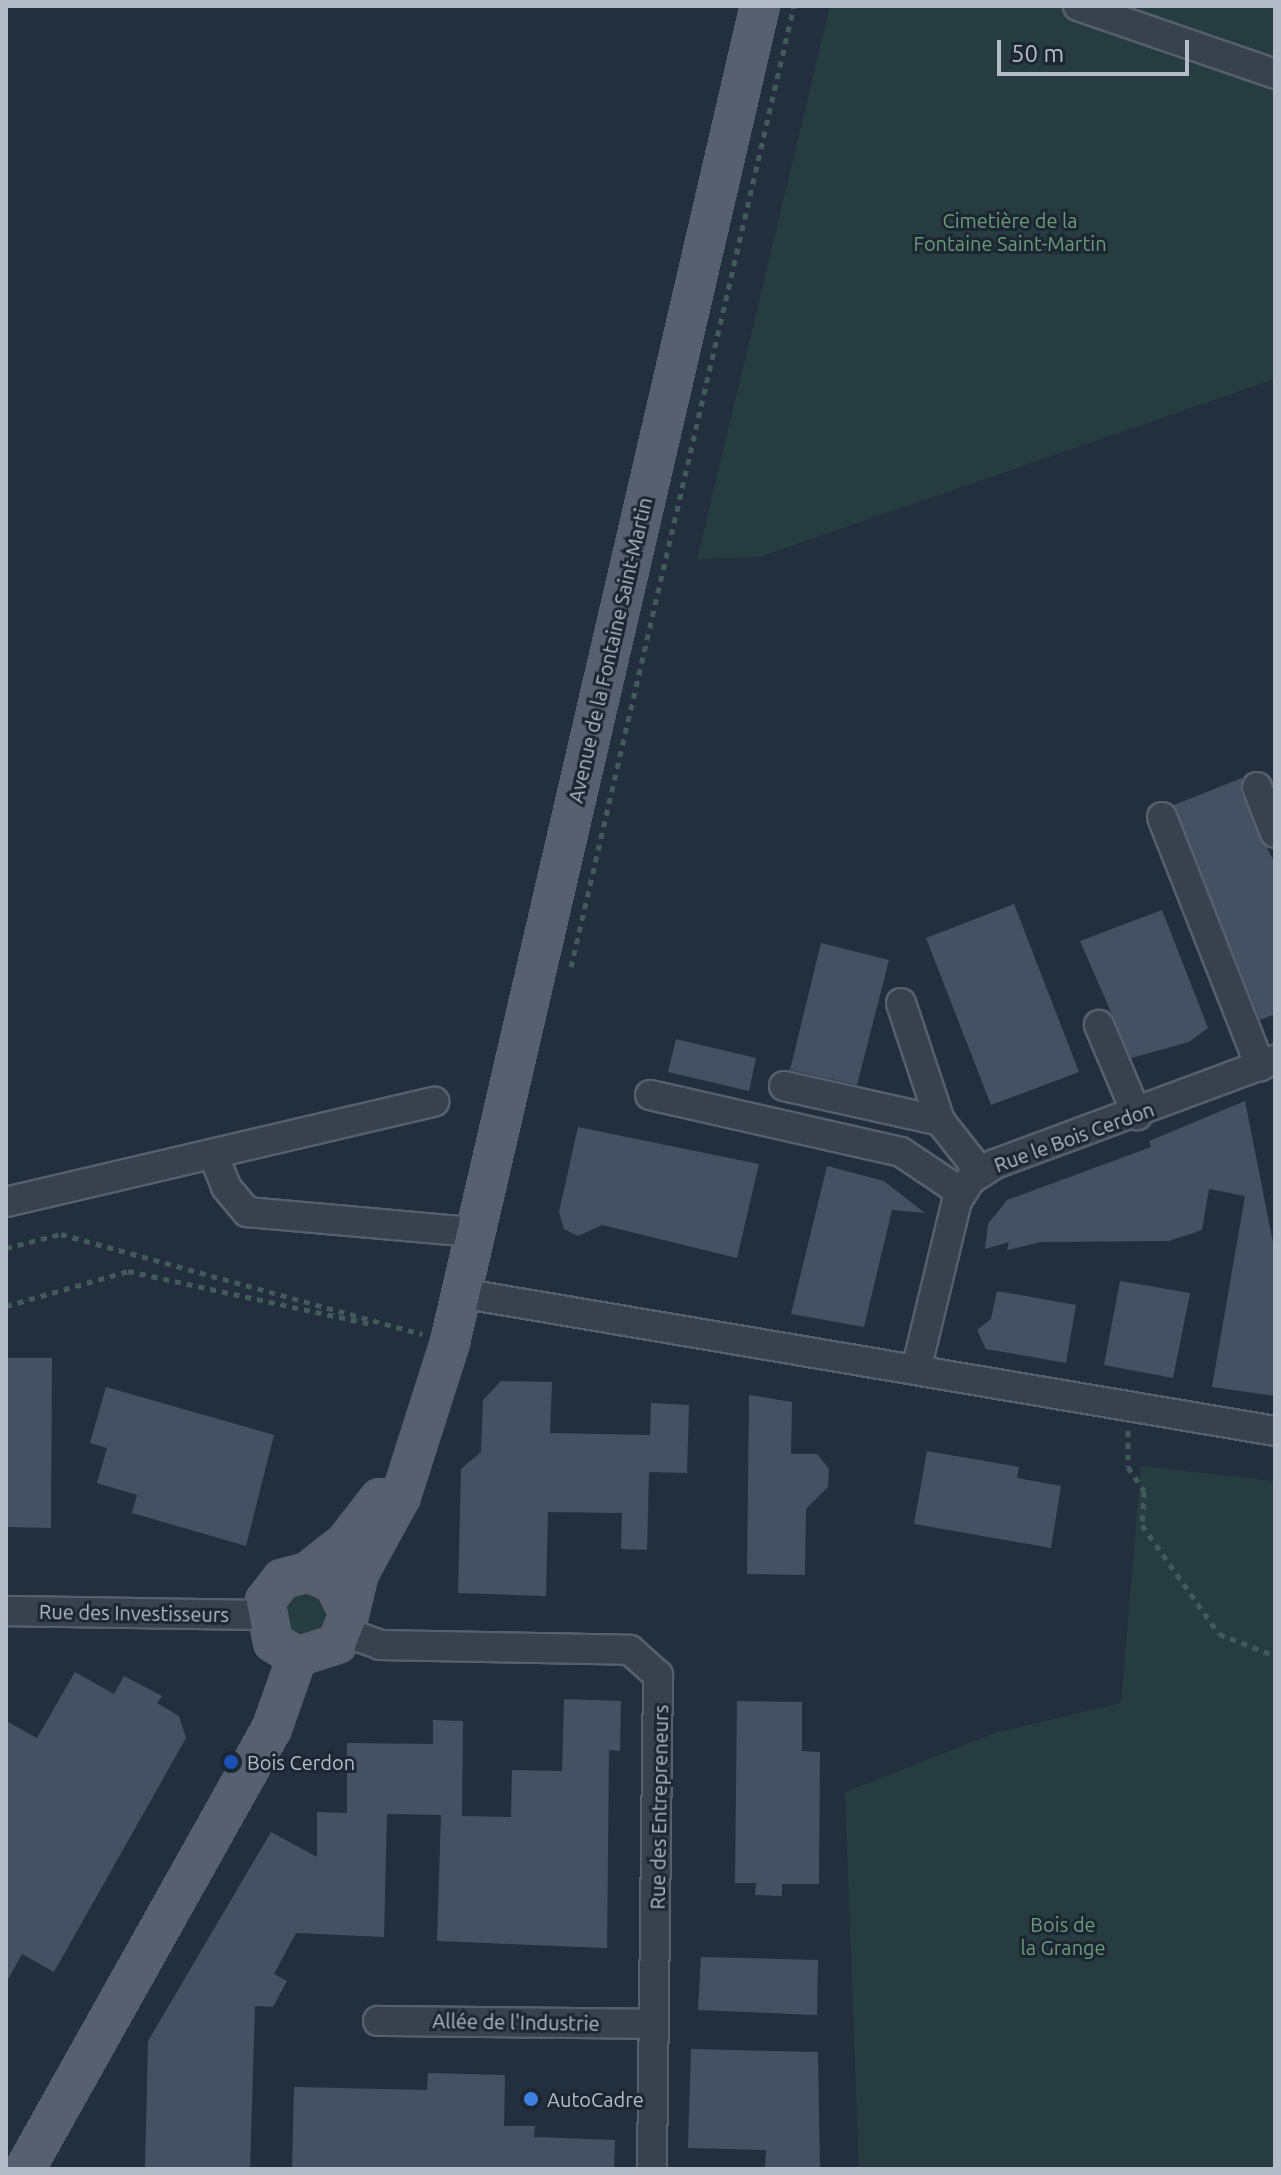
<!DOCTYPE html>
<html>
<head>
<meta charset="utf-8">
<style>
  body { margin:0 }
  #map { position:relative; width:1281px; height:2175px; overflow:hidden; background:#242f3e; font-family:Ubuntu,sans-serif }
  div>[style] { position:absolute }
  .green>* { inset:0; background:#263c3f }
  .building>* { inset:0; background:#455162 }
  .path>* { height:5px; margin-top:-2.5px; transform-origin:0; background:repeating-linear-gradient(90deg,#44595c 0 6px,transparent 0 12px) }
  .roads { filter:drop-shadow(2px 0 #565f6c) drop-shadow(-2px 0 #565f6c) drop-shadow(0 2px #565f6c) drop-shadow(0 -2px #565f6c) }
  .minor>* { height:28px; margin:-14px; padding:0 14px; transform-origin:14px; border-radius:14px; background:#38414e }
  .major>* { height:36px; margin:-18px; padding:0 18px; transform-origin:18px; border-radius:18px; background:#56606e }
  .dots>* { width:22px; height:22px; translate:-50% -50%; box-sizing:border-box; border:4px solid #1d2633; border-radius:50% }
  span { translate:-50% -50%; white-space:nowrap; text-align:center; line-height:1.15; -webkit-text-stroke:6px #1d2633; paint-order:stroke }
  .park-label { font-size:20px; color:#6b9a76 }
  .street-label { font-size:20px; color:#b4bcc9 }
  .poi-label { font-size:20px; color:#b4bcc9 }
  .left { translate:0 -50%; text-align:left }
  .frame { position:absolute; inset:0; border:8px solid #b4bcc9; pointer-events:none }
  .scale { position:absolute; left:997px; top:40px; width:192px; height:36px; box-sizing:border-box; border:4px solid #b4bcc9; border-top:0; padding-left:10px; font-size:24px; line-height:28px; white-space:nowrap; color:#b4bcc9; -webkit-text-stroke:6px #1d2633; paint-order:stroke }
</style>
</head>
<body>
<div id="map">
  <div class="green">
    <div style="clip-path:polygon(830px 6px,1275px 6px,1275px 379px,759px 557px,697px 559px)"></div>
    <div style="clip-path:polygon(1141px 1466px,1275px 1481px,1275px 2169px,859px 2169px,845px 1792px,995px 1733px,1121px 1703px)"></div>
    <div style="clip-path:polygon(294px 1585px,336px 1602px,322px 1640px,290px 1638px,279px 1600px)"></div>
  </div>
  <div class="building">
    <div style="clip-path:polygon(1242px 778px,1241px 793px,1275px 864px,1275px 1014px,1260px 1020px,1174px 805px)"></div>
    <div style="clip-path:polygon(1014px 904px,1079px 1072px,991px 1105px,926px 938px)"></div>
    <div style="clip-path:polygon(1162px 910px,1208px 1028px,1189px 1042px,1131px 1058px,1080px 941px)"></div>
    <div style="clip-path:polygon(821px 943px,889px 960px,857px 1085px,790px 1070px)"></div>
    <div style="clip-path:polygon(676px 1039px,756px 1058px,749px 1091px,668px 1072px)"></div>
    <div style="clip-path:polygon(1245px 1101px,1275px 1253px,1275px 1396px,1212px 1387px,1245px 1196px,1209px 1189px,1202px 1230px,1169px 1241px,1041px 1242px,1007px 1250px,1009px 1242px,985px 1249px,988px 1224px,1007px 1200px,1151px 1147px,1149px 1141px)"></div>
    <div style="clip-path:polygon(578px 1127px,759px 1164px,737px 1258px,602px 1225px,578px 1236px,564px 1229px,559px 1212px)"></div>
    <div style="clip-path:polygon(827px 1166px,884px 1181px,925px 1213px,892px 1210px,864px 1327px,791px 1314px)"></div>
    <div style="clip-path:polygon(1120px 1281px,1190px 1293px,1173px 1378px,1104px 1365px)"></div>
    <div style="clip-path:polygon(997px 1291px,1076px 1305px,1066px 1363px,986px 1349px,977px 1330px,991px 1319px)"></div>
    <div style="clip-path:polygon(6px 1358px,52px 1358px,51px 1528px,6px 1527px)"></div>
    <div style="clip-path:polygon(501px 1381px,552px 1382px,550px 1433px,650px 1435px,651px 1403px,689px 1405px,687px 1473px,649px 1472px,647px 1550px,621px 1549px,622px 1513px,548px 1512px,546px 1596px,458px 1593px,461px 1469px,481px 1452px,483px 1400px)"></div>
    <div style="clip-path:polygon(106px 1387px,274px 1435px,246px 1546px,132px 1513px,137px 1495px,97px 1483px,107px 1448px,90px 1443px)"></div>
    <div style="clip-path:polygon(749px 1395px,792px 1402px,791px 1454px,817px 1454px,829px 1469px,828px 1487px,806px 1509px,805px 1575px,747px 1574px)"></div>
    <div style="clip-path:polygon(927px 1451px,1019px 1467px,1017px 1478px,1061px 1486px,1051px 1548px,914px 1524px)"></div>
    <div style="clip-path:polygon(75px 1672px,114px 1694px,124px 1676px,162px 1696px,157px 1703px,179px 1716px,186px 1738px,54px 1972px,22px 1954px,6px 1983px,6px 1721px,37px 1738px)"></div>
    <div style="clip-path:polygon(564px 1699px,621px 1701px,620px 1751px,609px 1750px,607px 1948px,437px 1941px,441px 1815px,387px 1814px,384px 1937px,296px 1933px,274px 1974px,287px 1981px,273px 2007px,255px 2006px,250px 2169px,145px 2169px,148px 2041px,271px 1832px,317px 1857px,317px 1812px,347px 1813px,347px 1743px,433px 1744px,433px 1720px,463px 1721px,462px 1816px,511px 1817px,512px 1770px,562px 1771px)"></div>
    <div style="clip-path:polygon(737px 1701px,802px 1702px,802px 1751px,820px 1752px,819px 1884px,782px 1884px,782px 1896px,755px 1895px,756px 1883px,735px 1883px)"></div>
    <div style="clip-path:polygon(701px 1957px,818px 1960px,817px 2015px,698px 2010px)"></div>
    <div style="clip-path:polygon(691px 2049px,818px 2052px,820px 2169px,765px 2169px,766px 2150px,688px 2148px)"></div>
    <div style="clip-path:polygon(428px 2073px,505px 2075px,504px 2126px,535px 2126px,534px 2137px,615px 2140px,614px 2169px,292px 2169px,294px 2087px,427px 2090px)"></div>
  </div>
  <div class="path">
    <div style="left:571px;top:967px;width:987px;rotate:-76.94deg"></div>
    <div style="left:6px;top:1248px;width:57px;rotate:-14.3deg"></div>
    <div style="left:61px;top:1234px;width:375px;rotate:15.5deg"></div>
    <div style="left:6px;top:1306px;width:127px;rotate:-16deg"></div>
    <div style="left:128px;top:1271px;width:249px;rotate:12.3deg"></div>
    <div style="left:1128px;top:1430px;width:37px;rotate:90deg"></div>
    <div style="left:1128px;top:1467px;width:29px;rotate:56deg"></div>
    <div style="left:1144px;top:1491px;width:34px;rotate:93deg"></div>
    <div style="left:1142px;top:1525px;width:133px;rotate:54.8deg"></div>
    <div style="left:1219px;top:1634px;width:60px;rotate:21.4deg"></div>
  </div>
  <div class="roads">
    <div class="minor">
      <div style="left:1078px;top:6px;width:208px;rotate:19deg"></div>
      <div style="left:1257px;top:787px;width:49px;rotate:68.6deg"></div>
      <div style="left:1162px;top:817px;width:268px;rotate:68.5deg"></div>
      <div style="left:901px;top:1003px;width:124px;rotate:71.7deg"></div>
      <div style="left:1099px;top:1025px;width:98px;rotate:67.1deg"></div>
      <div style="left:784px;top:1086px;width:160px;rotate:12.6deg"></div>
      <div style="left:940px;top:1121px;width:66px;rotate:51.7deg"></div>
      <div style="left:650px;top:1095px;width:257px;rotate:12.8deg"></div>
      <div style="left:901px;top:1152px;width:73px;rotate:33.9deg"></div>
      <div style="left:213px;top:1154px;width:35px;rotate:68deg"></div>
      <div style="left:226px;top:1187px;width:33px;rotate:50deg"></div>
      <div style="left:247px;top:1212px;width:227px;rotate:5.1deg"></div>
      <div style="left:6px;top:1202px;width:440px;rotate:-13.2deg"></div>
      <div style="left:460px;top:1293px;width:827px;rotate:9.61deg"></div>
      <div style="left:916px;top:1370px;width:174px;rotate:-76.4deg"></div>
      <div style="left:957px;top:1201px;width:25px;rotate:-58deg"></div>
      <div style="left:970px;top:1180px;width:30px;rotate:-33deg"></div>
      <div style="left:995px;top:1164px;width:299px;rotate:-20.4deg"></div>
      <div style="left:6px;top:1611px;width:257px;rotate:0.9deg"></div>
      <div style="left:345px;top:1632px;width:37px;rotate:20deg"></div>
      <div style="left:380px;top:1645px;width:250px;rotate:1.1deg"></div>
      <div style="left:630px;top:1650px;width:38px;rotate:42deg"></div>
      <div style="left:658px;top:1675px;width:494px;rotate:90.7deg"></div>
      <div style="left:378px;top:2021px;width:276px;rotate:0.6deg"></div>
    </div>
    <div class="major">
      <div style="left:308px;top:1572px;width:28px;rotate:23deg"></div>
      <div style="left:334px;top:1583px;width:34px;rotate:64deg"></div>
      <div style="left:349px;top:1614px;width:32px;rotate:112deg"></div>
      <div style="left:337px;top:1644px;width:42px;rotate:162deg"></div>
      <div style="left:297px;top:1657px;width:28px;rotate:-148deg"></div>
      <div style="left:273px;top:1642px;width:42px;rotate:-101deg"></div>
      <div style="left:265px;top:1601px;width:28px;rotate:-52deg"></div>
      <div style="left:282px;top:1579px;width:27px;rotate:-15deg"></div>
      <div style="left:308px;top:1572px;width:47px;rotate:-38.1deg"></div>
      <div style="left:345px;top:1543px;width:57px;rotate:-52.1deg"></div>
      <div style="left:349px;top:1614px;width:42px;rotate:-76.3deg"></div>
      <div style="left:359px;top:1573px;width:88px;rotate:-61.4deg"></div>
      <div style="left:401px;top:1496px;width:162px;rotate:-72.3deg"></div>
      <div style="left:450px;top:1342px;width:1371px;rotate:-76.94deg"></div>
      <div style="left:25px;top:2169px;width:505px;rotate:-60.75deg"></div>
      <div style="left:272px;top:1728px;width:75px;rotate:-70.6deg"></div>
    </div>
  </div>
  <div class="dots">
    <div style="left:231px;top:1762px;background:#1a4fb4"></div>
    <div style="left:531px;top:2099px;background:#3f7fe0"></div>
  </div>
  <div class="park-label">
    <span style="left:1010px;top:232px">Cimetière de la<br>Fontaine Saint-Martin</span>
    <span style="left:1063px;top:1936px">Bois de<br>la Grange</span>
  </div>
  <div class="street-label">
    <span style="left:610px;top:650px;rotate:-77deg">Avenue de la Fontaine Saint-Martin</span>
    <span style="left:1074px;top:1137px;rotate:-20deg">Rue le Bois Cerdon</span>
    <span style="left:134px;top:1613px;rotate:1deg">Rue des Investisseurs</span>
    <span style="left:659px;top:1807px;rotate:-89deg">Rue des Entrepreneurs</span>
    <span style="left:516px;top:2022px;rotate:1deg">Allée de l'Industrie</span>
  </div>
  <div class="poi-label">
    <span class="left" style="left:247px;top:1762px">Bois Cerdon</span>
    <span class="left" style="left:547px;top:2099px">AutoCadre</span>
  </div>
  <div class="frame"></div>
  <div class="scale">50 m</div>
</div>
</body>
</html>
